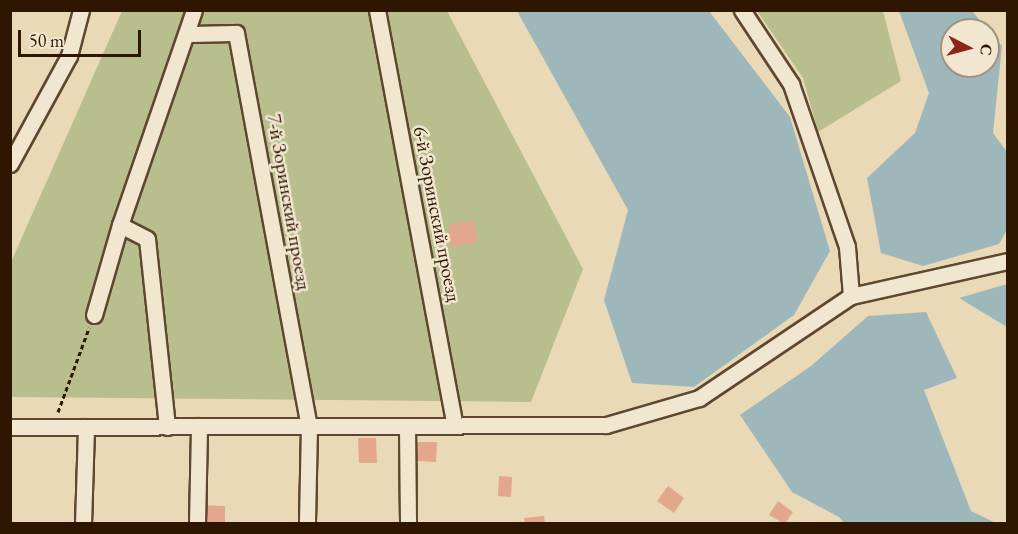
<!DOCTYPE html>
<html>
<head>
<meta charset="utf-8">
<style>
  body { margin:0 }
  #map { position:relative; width:1018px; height:534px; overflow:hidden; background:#ead9b7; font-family:"EB Garamond",serif }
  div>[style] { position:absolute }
  .green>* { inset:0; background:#b8bf8d }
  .water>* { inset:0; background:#9eb7bb }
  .building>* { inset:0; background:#e3a78d }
  .path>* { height:3px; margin-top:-1.5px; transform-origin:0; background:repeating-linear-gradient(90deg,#2f1600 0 4.5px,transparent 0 7.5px) }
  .roads { filter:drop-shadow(2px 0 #5e472e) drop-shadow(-2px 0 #5e472e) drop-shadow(0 2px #5e472e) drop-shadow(0 -2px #5e472e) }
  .street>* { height:15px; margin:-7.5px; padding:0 7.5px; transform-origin:7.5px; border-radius:7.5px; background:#f1e6d0 }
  span { translate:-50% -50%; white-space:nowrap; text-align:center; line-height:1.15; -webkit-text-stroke:5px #f1e6d0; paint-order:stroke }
  .street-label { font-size:20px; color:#2f1600 }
  .frame { position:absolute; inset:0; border:12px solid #2f1600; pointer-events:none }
  .north { position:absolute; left:940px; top:18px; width:60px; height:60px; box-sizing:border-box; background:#f1e6d0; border:2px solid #a3937d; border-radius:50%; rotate:96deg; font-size:16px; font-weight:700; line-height:24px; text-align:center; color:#2f1600 }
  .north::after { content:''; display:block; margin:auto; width:21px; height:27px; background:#8f2418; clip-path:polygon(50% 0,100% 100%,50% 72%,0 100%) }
  .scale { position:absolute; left:18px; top:30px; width:123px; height:27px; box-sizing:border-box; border:3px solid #2f1600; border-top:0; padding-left:8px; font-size:18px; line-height:21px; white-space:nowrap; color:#2f1600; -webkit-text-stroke:4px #f1e6d0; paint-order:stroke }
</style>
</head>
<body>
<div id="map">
  <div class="green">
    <div style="clip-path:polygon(122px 11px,447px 11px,583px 269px,531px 402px,11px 397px,11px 262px)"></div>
    <div style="clip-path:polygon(757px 11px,883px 11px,901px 81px,818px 132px,803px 78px)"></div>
  </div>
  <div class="water">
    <div style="clip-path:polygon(517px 11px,709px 11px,790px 117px,830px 251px,794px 315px,694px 387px,632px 383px,604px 300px,628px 210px)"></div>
    <div style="clip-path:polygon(evenodd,899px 11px,972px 11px,1002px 46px,993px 133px,1007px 152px,1007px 230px,999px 244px,923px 266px,881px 253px,867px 178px,915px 133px,929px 93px,899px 11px,952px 30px,988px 30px,988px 66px,952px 66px,952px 30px)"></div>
    <div style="clip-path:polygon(1007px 284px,1007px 327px,959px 298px)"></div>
    <div style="clip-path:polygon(926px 312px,957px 378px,924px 390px,971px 511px,996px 523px,844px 523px,839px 517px,792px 492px,740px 415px,811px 366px,868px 316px)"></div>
  </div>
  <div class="building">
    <div style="clip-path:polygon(474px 221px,477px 243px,451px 247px,448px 225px)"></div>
    <div style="clip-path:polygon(358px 438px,376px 438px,377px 463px,359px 463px)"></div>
    <div style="clip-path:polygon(417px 442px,437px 442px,436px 462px,417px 461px)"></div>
    <div style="clip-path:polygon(499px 476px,512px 477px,511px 497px,498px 496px)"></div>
    <div style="clip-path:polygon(668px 486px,684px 498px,674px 513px,657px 501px)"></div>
    <div style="clip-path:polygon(778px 501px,793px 512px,785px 524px,769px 515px)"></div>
    <div style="clip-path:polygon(199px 505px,225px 506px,225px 523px,199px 523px)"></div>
    <div style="clip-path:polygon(544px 516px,545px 524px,525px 524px,524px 518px)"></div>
  </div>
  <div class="path">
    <div style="left:58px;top:412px;width:90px;rotate:-69.7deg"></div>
  </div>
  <div class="roads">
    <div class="street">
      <div style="left:377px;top:10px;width:422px;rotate:79.4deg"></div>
      <div style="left:742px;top:10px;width:89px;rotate:56.5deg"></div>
      <div style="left:791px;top:84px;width:172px;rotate:71deg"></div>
      <div style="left:847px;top:247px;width:49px;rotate:85.3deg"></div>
      <div style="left:188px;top:34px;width:48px;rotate:-1.2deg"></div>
      <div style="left:236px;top:33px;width:400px;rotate:79.5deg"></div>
      <div style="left:309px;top:426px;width:98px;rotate:91.2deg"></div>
      <div style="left:10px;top:164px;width:123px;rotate:-61.4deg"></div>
      <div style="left:69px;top:56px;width:48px;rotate:-75.4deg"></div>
      <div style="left:120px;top:225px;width:30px;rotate:27deg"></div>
      <div style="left:147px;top:239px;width:189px;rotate:83.9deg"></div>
      <div style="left:94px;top:315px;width:94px;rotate:-73.9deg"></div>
      <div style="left:120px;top:225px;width:227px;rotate:-71deg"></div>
      <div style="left:407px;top:426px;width:98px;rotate:89.4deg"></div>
      <div style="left:10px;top:427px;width:596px;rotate:-0.19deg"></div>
      <div style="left:606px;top:425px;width:97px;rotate:-16.2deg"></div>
      <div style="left:699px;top:398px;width:183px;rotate:-33.9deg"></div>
      <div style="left:851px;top:296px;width:161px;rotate:-12.6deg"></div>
      <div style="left:83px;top:524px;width:97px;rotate:-88.2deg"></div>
      <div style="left:197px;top:524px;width:98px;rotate:-88.8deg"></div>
    </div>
  </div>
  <div class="street-label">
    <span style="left:289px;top:202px;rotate:80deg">7-й Зоринский проезд</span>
    <span style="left:437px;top:214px;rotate:79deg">6-й Зоринский проезд</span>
  </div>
  <div class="frame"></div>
  <div class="north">С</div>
  <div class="scale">50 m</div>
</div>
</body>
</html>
